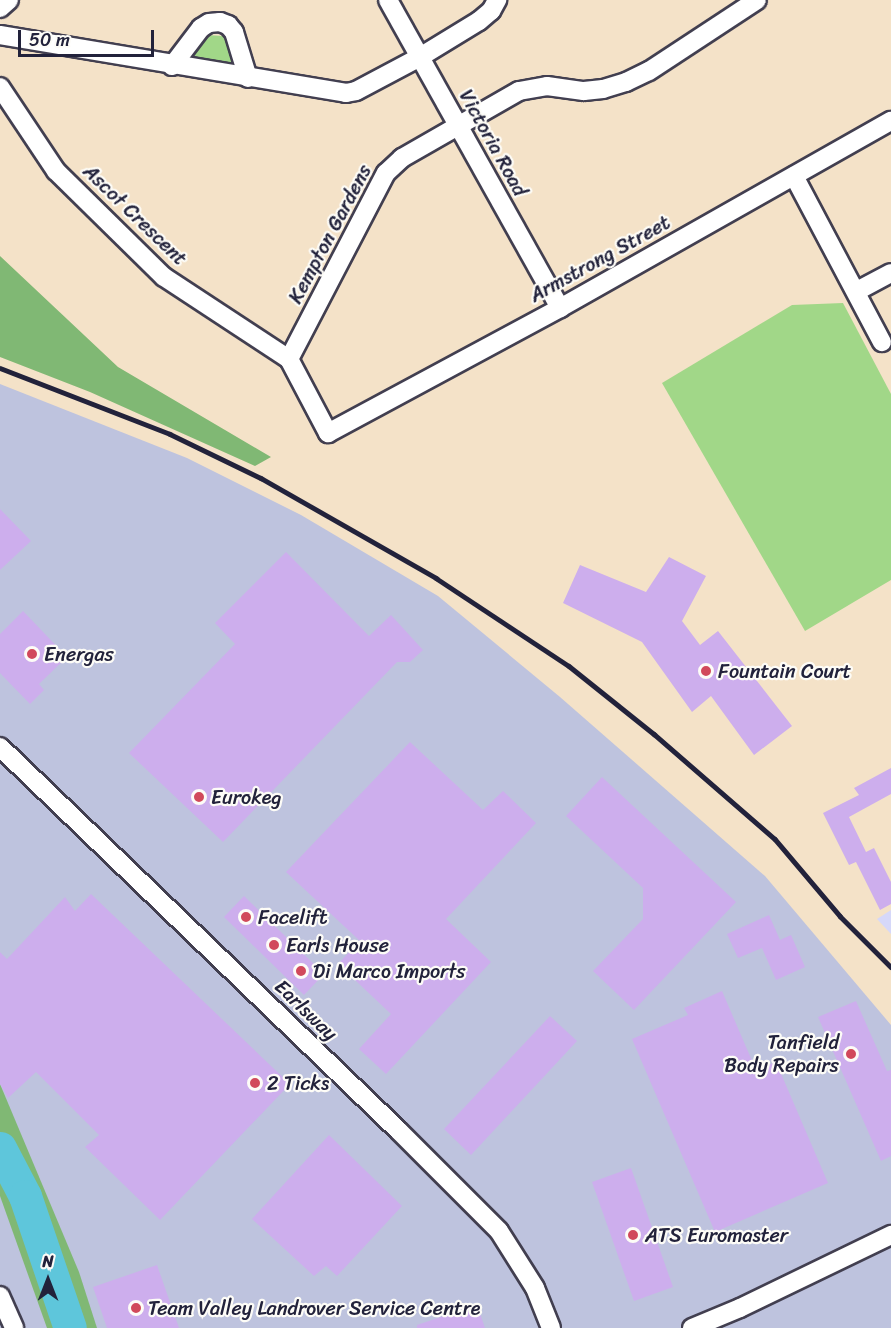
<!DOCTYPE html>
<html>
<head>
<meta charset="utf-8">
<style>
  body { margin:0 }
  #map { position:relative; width:891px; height:1328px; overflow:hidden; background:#f4e2c8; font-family:Sriracha,sans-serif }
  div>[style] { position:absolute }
  .built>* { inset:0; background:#d6d8f9 }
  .industrial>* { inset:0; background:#bec3de }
  .green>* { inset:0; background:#a1d788 }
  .forest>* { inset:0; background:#80b874 }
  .river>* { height:33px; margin:-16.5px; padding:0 16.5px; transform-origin:16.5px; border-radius:16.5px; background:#5ec6db }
  .building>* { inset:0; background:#cdaeed }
  .roads { filter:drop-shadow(2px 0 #423f50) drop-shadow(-2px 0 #423f50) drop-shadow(0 2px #423f50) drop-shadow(0 -2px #423f50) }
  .minor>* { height:18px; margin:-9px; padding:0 9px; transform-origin:9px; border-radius:9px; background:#fff }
  .rail>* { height:4.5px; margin:-2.25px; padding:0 2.25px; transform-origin:2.25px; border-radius:2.25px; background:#22223b }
  .dots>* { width:16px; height:16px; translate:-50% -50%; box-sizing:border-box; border:3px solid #fdfcf7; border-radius:50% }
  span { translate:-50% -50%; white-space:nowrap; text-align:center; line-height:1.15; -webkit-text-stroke:4.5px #fdfcf7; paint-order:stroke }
  .street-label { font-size:20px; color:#22223b }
  .poi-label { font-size:20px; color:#22223b }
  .left { translate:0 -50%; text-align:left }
  .right { translate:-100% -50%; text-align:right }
  .north { position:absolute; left:18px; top:1250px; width:60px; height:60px; -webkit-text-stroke:4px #fdfcf7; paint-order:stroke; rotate:0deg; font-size:16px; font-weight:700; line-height:24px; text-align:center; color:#22223b }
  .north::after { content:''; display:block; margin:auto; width:21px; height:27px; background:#22223b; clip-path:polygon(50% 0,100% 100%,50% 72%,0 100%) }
  .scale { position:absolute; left:18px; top:30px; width:136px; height:27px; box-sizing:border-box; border:3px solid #22223b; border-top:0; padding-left:8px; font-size:18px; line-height:21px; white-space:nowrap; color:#22223b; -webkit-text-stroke:4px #fdfcf7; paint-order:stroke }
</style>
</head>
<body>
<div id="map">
  <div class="built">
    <div style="clip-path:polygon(891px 910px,891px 934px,877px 919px)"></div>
  </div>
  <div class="industrial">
    <div style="clip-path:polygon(0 384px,187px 458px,301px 515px,438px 596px,560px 697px,765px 876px,891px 1025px,891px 1328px,0 1328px)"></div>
  </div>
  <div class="green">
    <div style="clip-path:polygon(207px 35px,223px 36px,232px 47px,237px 61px,235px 69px,194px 64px,192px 52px)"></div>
    <div style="clip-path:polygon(843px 303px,891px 394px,891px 580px,805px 631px,662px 383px,792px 305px)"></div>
  </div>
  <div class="forest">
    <div style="clip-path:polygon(0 256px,118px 367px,271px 457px,255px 466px,90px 392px,0 357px)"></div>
    <div style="clip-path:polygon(0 1084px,79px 1272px,97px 1328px,47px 1328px,0 1196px)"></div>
  </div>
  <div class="river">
    <div style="left:0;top:1148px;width:54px;rotate:62.5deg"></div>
    <div style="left:25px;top:1196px;width:139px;rotate:71.2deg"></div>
  </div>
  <div class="building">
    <div style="clip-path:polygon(0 509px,31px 541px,0 570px)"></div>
    <div style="clip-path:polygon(286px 552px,369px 636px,391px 615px,423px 650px,410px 662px,397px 662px,223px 842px,129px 753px,235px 644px,215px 623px)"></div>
    <div style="clip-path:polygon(669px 557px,706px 576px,682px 621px,700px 645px,718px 631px,792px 726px,754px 755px,711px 696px,692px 712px,642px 642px,563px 603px,580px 565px,646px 592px)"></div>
    <div style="clip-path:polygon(23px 611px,67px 657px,39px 684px,44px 690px,30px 704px,0 673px,0 634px)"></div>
    <div style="clip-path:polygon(410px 742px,483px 810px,503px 791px,536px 823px,446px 919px,491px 962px,386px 1074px,359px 1049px,391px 1014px,338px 964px,360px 941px,286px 872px)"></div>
    <div style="clip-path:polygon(891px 768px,891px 794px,849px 817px,866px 852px,874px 848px,891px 882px,891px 904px,880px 910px,856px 862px,849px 865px,823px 813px,859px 795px,854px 788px)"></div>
    <div style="clip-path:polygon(602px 777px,736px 902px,634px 1010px,593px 971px,643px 919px,643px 888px,566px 816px)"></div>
    <div style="clip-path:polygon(91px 894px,290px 1084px,160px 1220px,85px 1147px,99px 1135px,36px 1072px,8px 1098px,0 1084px,0 952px,7px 959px,65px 897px,75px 911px)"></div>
    <div style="clip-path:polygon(244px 896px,324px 974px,304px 995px,224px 917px)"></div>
    <div style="clip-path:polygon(769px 915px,780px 940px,791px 935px,805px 967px,776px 980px,762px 948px,738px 958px,727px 934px)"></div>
    <div style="clip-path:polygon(722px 991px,756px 1070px,776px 1062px,828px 1183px,715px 1232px,632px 1039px,688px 1015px,684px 1008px)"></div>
    <div style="clip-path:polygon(856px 1001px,887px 1071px,891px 1070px,891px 1156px,881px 1161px,818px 1017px)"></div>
    <div style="clip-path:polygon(550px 1016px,577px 1041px,471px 1155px,444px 1129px)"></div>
    <div style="clip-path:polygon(329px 1135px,402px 1206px,337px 1276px,326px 1266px,314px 1276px,252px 1219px)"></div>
    <div style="clip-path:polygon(631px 1168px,673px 1287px,634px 1301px,592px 1182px)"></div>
    <div style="clip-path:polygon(157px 1265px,179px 1328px,107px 1328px,93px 1287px)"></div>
    <div style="clip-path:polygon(477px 1305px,485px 1328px,417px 1328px,417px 1325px)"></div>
  </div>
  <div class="roads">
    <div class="minor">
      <div style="left:388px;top:0;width:353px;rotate:60.8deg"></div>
      <div style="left:0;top:8px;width:12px;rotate:-42deg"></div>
      <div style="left:0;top:35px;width:351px;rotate:9.5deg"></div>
      <div style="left:346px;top:93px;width:10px;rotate:-11deg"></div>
      <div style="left:356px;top:91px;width:72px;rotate:-28deg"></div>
      <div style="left:420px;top:57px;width:69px;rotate:-31.4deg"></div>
      <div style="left:479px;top:21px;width:16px;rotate:-40deg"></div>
      <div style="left:491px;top:11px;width:13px;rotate:-61deg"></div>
      <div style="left:172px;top:66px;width:48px;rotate:-52.7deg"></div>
      <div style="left:201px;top:28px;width:9px;rotate:-32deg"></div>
      <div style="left:209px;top:23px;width:11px;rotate:-5deg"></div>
      <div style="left:220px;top:22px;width:9px;rotate:21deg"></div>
      <div style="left:228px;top:25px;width:9px;rotate:49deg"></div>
      <div style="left:234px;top:32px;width:48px;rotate:73.1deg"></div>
      <div style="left:0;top:87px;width:101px;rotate:56.3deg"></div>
      <div style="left:56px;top:171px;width:151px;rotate:44.5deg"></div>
      <div style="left:164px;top:277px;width:149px;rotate:33.3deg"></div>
      <div style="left:289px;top:359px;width:84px;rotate:62.2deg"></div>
      <div style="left:328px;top:433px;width:264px;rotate:-28.3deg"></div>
      <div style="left:560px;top:308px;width:380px;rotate:-29.5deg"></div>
      <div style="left:794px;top:176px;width:188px;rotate:62.1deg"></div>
      <div style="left:857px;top:291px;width:38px;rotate:-28deg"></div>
      <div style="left:289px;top:359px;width:210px;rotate:-62.5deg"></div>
      <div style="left:386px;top:173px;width:22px;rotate:-43deg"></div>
      <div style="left:402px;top:158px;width:135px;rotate:-29.8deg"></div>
      <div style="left:519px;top:91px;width:28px;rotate:-10deg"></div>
      <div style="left:547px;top:86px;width:37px;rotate:8deg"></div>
      <div style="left:584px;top:91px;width:19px;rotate:-6deg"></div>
      <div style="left:603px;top:89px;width:24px;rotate:-17deg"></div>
      <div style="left:626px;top:82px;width:25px;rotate:-26deg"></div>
      <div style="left:649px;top:71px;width:129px;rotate:-33.3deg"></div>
      <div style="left:0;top:747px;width:554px;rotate:43.9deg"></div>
      <div style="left:399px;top:1131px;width:141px;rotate:45deg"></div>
      <div style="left:499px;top:1231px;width:67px;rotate:57.7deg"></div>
      <div style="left:535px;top:1288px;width:43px;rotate:68.2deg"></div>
      <div style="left:0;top:1296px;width:35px;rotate:66deg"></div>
      <div style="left:692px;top:1328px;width:52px;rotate:-22.6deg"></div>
      <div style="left:740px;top:1308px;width:168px;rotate:-25.8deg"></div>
    </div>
  </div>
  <div class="rail">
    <div style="left:0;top:368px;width:182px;rotate:21.2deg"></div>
    <div style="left:170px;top:434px;width:101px;rotate:25.8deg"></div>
    <div style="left:261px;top:478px;width:202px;rotate:29.7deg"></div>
    <div style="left:436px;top:578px;width:159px;rotate:33.5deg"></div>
    <div style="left:569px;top:666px;width:109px;rotate:38.7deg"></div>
    <div style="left:654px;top:734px;width:160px;rotate:41deg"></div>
    <div style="left:775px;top:839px;width:101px;rotate:49.8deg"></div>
    <div style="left:840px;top:916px;width:72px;rotate:45deg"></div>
  </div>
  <div class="dots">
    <div style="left:32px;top:654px;background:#d1495b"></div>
    <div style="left:706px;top:671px;background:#d1495b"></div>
    <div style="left:199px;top:797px;background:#d1495b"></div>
    <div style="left:246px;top:917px;background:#d1495b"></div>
    <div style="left:274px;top:945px;background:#d1495b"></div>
    <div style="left:301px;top:971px;background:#d1495b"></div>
    <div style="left:851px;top:1054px;background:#d1495b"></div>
    <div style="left:255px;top:1083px;background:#d1495b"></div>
    <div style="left:633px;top:1235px;background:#d1495b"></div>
    <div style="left:136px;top:1308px;background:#d1495b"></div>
  </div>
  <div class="street-label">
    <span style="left:493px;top:143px;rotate:61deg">Victoria Road</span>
    <span style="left:135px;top:215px;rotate:44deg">Ascot Crescent</span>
    <span style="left:330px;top:234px;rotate:-62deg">Kempton Gardens</span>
    <span style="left:600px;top:259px;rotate:-29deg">Armstrong Street</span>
    <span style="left:306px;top:1010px;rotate:44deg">Earlsway</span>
  </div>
  <div class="poi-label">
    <span class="left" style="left:44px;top:654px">Energas</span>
    <span class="left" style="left:718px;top:671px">Fountain Court</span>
    <span class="left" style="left:211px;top:797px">Eurokeg</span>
    <span class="left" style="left:258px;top:917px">Facelift</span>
    <span class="left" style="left:286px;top:945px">Earls House</span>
    <span class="left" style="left:313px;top:971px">Di Marco Imports</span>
    <span class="right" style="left:839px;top:1054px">Tanfield<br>Body Repairs</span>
    <span class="left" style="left:267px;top:1083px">2 Ticks</span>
    <span class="left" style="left:645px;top:1235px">ATS Euromaster</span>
    <span class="left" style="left:148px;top:1308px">Team Valley Landrover Service Centre</span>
  </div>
  <div class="north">N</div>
  <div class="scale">50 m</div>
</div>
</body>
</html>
